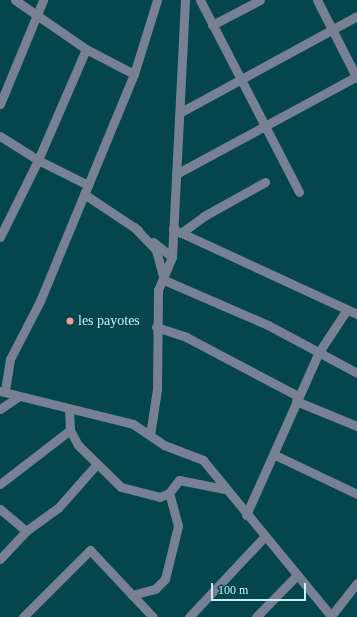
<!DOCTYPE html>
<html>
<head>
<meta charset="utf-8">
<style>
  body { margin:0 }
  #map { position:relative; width:357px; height:617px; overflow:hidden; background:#05464e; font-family:Georgia,serif }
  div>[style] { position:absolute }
  .minor>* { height:9px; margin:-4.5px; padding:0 4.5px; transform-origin:4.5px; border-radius:4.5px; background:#778095 }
  .dots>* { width:11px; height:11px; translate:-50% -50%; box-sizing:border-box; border:2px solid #05464e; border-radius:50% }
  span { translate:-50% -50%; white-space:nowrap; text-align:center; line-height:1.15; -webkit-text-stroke:3px #05464e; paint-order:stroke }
  .poi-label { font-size:14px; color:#cbeef4 }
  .left { translate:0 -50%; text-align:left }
  .scale { position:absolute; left:211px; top:583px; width:95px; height:18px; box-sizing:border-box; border:2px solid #cbeef4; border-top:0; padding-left:5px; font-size:12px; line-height:14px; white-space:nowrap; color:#cbeef4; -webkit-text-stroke:3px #05464e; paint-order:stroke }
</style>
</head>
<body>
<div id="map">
  <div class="minor">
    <div style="left:15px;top:0;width:86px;rotate:34.6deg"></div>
    <div style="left:86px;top:49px;width:54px;rotate:27.5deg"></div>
    <div style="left:200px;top:0;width:216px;rotate:62.7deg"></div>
    <div style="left:317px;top:0;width:88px;rotate:62.9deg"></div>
    <div style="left:212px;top:25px;width:54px;rotate:-27.5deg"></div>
    <div style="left:0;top:104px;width:113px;rotate:-67.5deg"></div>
    <div style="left:181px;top:112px;width:200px;rotate:-28.6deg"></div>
    <div style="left:0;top:136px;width:45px;rotate:32.3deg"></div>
    <div style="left:38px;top:160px;width:121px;rotate:-66.6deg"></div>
    <div style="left:176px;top:174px;width:206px;rotate:-28.4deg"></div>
    <div style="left:88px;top:185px;width:120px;rotate:-67.5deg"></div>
    <div style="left:134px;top:74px;width:77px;rotate:-72.7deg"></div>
    <div style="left:84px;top:194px;width:65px;rotate:33.7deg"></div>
    <div style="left:134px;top:227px;width:32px;rotate:46deg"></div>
    <div style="left:156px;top:250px;width:31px;rotate:75deg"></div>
    <div style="left:164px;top:280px;width:113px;rotate:23.4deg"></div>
    <div style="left:268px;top:325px;width:101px;rotate:28.3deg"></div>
    <div style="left:173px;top:229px;width:203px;rotate:24.8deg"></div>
    <div style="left:181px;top:233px;width:29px;rotate:-36deg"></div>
    <div style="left:204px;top:216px;width:70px;rotate:-29.1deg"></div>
    <div style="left:0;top:237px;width:86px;rotate:-63.7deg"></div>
    <div style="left:38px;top:160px;width:56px;rotate:26.6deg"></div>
    <div style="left:88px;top:185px;width:126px;rotate:112.5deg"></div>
    <div style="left:40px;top:301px;width:65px;rotate:117.3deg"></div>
    <div style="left:10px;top:359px;width:33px;rotate:99deg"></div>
    <div style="left:153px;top:242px;width:24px;rotate:38deg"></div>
    <div style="left:156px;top:327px;width:32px;rotate:18deg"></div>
    <div style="left:186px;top:337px;width:127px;rotate:27.8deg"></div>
    <div style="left:0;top:391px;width:137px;rotate:13.9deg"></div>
    <div style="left:133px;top:424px;width:37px;rotate:34deg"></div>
    <div style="left:164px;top:445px;width:42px;rotate:21deg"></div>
    <div style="left:203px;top:460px;width:203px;rotate:50.6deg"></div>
    <div style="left:296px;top:401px;width:66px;rotate:22.3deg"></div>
    <div style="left:0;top:409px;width:23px;rotate:-34deg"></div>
    <div style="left:69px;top:410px;width:20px;rotate:87deg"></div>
    <div style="left:70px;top:430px;width:17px;rotate:62deg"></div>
    <div style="left:78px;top:445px;width:60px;rotate:44.3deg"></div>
    <div style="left:121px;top:487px;width:40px;rotate:14.4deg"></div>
    <div style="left:160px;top:497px;width:10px;rotate:-24deg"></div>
    <div style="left:169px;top:493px;width:16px;rotate:-52deg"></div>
    <div style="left:179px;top:480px;width:47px;rotate:11.1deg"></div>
    <div style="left:150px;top:435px;width:47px;rotate:-81.3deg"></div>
    <div style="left:157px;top:389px;width:99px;rotate:-89.4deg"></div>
    <div style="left:158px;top:290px;width:36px;rotate:-67deg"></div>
    <div style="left:172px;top:257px;width:257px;rotate:-87.1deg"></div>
    <div style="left:275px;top:455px;width:91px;rotate:25.4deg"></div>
    <div style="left:0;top:484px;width:88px;rotate:-37.6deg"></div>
    <div style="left:0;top:509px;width:34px;rotate:40deg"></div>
    <div style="left:246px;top:515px;width:179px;rotate:-65.9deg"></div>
    <div style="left:319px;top:352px;width:49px;rotate:-56.6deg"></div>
    <div style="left:0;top:559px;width:38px;rotate:-47deg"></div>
    <div style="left:26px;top:531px;width:39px;rotate:-36deg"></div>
    <div style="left:58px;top:508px;width:57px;rotate:-48.5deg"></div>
    <div style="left:132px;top:595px;width:24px;rotate:-15deg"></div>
    <div style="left:155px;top:589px;width:14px;rotate:-45deg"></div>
    <div style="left:165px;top:579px;width:55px;rotate:-76.2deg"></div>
    <div style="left:178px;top:526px;width:34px;rotate:-105deg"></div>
    <div style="left:331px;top:616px;width:42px;rotate:-51.8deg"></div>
    <div style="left:23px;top:617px;width:95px;rotate:-45deg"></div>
    <div style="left:90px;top:550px;width:92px;rotate:46.8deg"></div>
    <div style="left:189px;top:617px;width:110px;rotate:-46.8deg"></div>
    <div style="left:256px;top:617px;width:59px;rotate:-45.7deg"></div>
  </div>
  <div class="dots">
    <div style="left:70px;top:321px;background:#f59c92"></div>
  </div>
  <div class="poi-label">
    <span class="left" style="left:78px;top:321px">les payotes</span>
  </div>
  <div class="scale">100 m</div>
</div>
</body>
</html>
